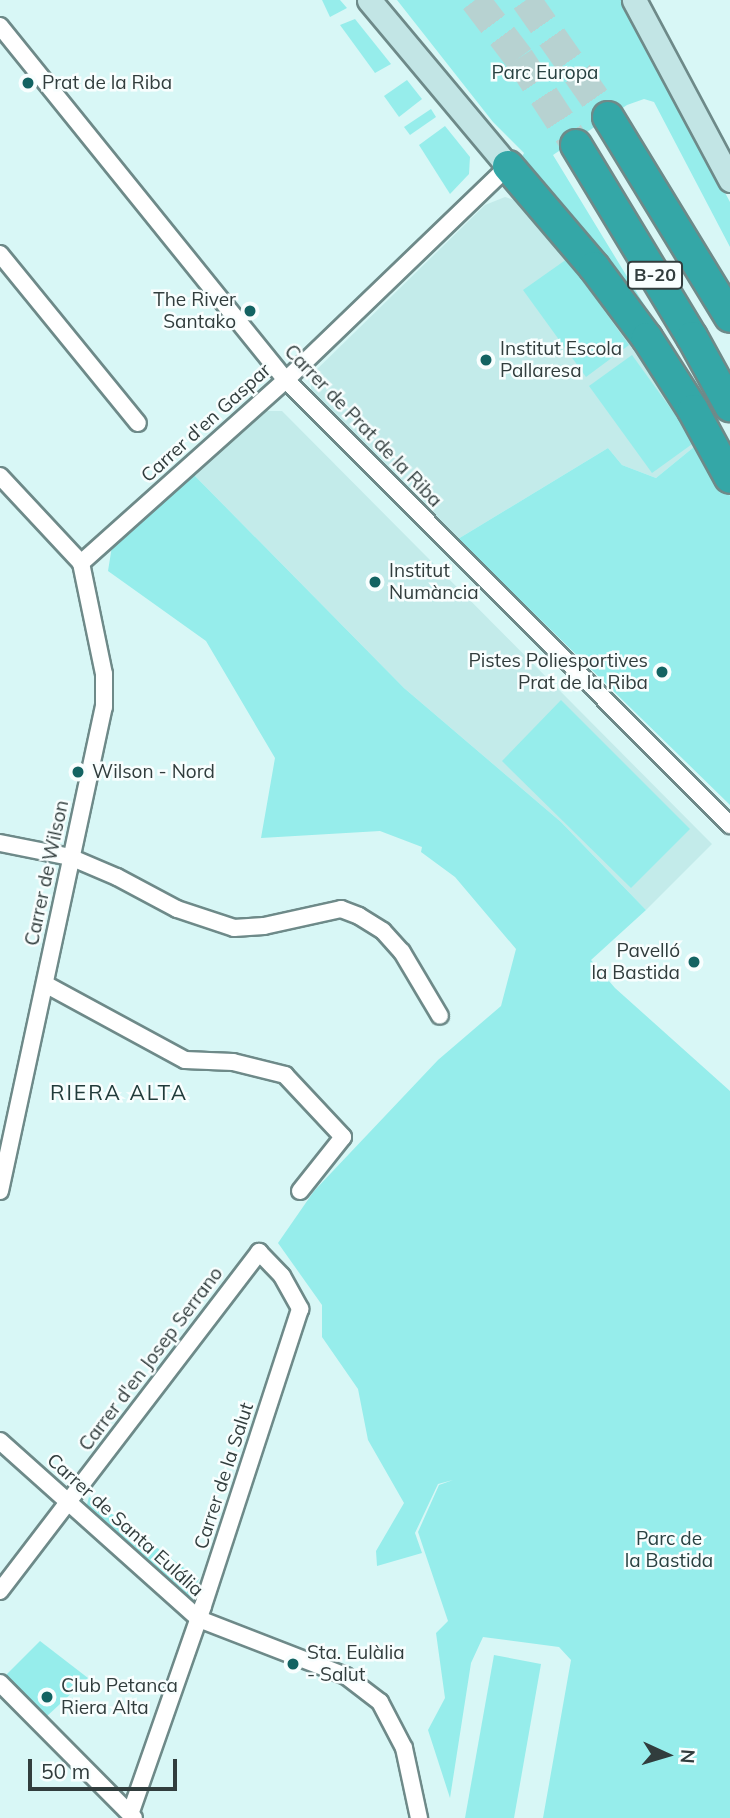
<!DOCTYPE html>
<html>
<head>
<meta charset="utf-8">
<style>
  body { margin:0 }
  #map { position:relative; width:730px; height:1818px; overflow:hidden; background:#d8f7f6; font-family:Mulish,sans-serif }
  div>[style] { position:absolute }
  .built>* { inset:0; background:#c3ebea }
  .green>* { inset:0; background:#96edeb }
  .highway-tunnel>* { height:30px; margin-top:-15px; transform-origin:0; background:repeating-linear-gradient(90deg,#b7d2d1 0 30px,transparent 0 45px) }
  .roads { filter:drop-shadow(2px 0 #6e8a89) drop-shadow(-2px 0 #6e8a89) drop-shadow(0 2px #6e8a89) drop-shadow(0 -2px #6e8a89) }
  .street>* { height:16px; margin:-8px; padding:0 8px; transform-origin:8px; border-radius:8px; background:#fff }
  .secondary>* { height:23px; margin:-11.5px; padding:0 11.5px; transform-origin:11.5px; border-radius:11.5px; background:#c2e5e5 }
  .highway>* { height:30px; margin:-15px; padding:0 15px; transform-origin:15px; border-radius:15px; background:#34a7a7 }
  .dots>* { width:19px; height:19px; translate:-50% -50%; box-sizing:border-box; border:4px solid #f8fefe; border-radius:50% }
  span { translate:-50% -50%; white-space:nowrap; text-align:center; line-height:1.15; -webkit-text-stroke:5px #f8fefe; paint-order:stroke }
  .shield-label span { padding:2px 5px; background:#f8fefe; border:2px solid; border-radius:5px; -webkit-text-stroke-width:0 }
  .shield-label { font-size:18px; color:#313d3d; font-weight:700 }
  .park-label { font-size:19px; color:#294242 }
  .poi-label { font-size:19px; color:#313d3d }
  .left { translate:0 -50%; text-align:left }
  .right { translate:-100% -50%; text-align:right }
  .street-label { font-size:19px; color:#313d3d }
  .neighbourhood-label { font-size:21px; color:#213b3a; letter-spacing:2px }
  .north { position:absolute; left:632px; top:1720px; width:70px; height:70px; -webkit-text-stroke:5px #f8fefe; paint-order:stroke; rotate:94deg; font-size:19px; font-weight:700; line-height:28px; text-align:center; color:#313d3d }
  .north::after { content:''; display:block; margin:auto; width:24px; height:32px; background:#313d3d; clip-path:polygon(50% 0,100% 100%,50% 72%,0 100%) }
  .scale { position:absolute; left:28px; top:1759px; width:149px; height:32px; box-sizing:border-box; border:4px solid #313d3d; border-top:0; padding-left:9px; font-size:21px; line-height:24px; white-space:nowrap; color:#313d3d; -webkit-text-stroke:5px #f8fefe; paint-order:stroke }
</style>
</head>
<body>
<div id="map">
  <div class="built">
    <div style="clip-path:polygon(505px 197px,533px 206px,635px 345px,700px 442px,656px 478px,622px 465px,608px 448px,458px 539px,311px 392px,311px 375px,485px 205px)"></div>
    <div style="clip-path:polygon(265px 411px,282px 411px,712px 844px,646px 910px,561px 822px,404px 688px,194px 475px)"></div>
  </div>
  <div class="green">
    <div style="clip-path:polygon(322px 0,340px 0,347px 8px,330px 17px)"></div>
    <div style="clip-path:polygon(397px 0,621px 0,730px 202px,730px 247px,654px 102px,644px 99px,627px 105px,553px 155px,690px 380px,545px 186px,519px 163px,524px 153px,493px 122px)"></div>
    <div style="clip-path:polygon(355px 19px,391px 64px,375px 73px,340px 25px)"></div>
    <div style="clip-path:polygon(407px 80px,422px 99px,399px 117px,384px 96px)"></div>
    <div style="clip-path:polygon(431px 109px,436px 117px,410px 135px,404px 127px)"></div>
    <div style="clip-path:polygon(445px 126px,470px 157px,469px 174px,450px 194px,419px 145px)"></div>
    <div style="clip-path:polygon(567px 259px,629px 345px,586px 377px,523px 290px)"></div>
    <div style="clip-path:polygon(632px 355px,695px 442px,652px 473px,589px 386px)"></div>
    <div style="clip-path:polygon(700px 442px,730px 496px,730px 805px,458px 539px,608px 448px,622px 465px,656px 478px)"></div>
    <div style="clip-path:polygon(194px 475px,404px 688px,561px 822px,646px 910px,591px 960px,615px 988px,730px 1091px,730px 1818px,543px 1818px,571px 1660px,559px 1647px,483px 1637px,471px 1663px,450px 1798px,428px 1730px,445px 1698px,436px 1633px,448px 1621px,418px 1532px,439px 1485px,453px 1480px,438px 1484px,415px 1533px,422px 1553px,377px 1566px,376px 1551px,404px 1503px,368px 1440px,358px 1389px,322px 1337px,322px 1305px,278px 1243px,314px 1191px,438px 1060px,501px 1006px,516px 949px,455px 877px,421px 852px,422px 847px,380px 831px,261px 838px,275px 758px,206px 641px,108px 571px,112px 546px)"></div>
    <div style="clip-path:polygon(561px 700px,690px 829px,631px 888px,502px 761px)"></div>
    <div style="clip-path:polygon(89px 1497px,199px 1579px,188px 1601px,86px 1508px)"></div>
    <div style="clip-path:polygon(40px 1641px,88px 1678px,46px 1717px,5px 1676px)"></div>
    <div style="clip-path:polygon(494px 1655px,541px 1664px,514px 1818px,465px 1818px)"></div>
  </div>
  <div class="highway-tunnel">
    <div style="left:475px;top:0;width:73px;rotate:52.8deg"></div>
    <div style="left:519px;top:58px;width:104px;rotate:56.8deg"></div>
    <div style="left:526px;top:0;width:143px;rotate:55deg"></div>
  </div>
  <div class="roads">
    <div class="street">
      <div style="left:0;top:26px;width:455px;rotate:51.1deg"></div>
      <div style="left:286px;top:380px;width:629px;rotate:45.06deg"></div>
      <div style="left:0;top:254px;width:218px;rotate:50.8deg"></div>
      <div style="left:0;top:476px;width:119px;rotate:47deg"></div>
      <div style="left:81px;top:563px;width:275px;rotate:-41.8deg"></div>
      <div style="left:286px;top:380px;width:308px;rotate:-43.9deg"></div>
      <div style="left:0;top:843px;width:71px;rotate:11.3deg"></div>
      <div style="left:70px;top:857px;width:51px;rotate:23.1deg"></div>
      <div style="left:117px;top:877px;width:68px;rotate:28.1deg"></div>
      <div style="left:177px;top:909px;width:60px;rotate:18.4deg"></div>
      <div style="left:234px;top:928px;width:30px;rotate:-4deg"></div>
      <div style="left:264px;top:926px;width:79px;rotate:-12.4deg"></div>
      <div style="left:341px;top:909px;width:19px;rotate:21deg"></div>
      <div style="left:359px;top:916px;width:28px;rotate:32deg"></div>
      <div style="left:383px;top:931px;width:28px;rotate:48deg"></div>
      <div style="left:402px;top:952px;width:74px;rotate:59.3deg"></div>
      <div style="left:45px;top:984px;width:159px;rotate:28.5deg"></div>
      <div style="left:185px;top:1060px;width:48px;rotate:2.4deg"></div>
      <div style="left:233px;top:1062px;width:54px;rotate:14deg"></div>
      <div style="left:285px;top:1075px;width:85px;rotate:46.9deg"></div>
      <div style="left:343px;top:1137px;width:69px;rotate:128.5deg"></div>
      <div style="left:0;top:1191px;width:495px;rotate:-77.9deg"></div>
      <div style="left:104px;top:707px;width:33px;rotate:-90deg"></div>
      <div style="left:104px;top:674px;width:113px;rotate:-101.7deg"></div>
      <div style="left:0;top:1441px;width:267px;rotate:41.8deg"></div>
      <div style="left:199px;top:1619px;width:158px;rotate:21.2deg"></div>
      <div style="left:346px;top:1676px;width:43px;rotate:37.4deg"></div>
      <div style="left:380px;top:1702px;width:52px;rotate:62.4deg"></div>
      <div style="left:404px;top:1748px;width:72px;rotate:77.9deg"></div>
      <div style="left:0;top:1591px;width:427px;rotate:-52.6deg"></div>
      <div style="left:259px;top:1252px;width:33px;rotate:46deg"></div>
      <div style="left:282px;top:1276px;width:38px;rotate:61deg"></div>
      <div style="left:300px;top:1309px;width:312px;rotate:108.1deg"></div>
      <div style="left:203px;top:1606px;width:220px;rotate:109.3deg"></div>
      <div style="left:0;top:1683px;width:190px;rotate:45.2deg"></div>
    </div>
    <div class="secondary">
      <div style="left:369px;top:0;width:217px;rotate:50.1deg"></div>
      <div style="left:634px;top:0;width:204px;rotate:61.9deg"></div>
    </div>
    <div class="highway">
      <div style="left:608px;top:117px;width:234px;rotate:58.6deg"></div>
      <div style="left:576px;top:145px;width:224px;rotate:58.9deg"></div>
      <div style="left:692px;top:337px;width:79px;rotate:61.2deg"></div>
      <div style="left:508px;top:166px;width:133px;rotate:49.6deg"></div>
      <div style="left:594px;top:267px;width:89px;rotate:53.3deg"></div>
      <div style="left:647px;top:338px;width:85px;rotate:57.4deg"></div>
      <div style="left:693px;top:410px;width:77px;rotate:61.4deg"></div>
    </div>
  </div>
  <div class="dots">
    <div style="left:28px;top:83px;background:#136362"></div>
    <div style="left:250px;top:311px;background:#136362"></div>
    <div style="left:486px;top:360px;background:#136362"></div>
    <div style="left:375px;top:582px;background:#136362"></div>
    <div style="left:662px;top:672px;background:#136362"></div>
    <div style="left:78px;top:772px;background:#136362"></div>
    <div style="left:694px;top:962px;background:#136362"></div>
    <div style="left:293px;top:1664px;background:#136362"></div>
    <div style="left:47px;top:1697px;background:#136362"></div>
  </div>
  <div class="shield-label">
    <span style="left:655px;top:275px">B-20</span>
  </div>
  <div class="park-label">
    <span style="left:545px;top:73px">Parc Europa</span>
    <span style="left:669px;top:1550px">Parc de<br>la Bastida</span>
  </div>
  <div class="poi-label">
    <span class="left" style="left:42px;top:83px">Prat de la Riba</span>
    <span class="right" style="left:236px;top:311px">The River<br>Santako</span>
    <span class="left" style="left:500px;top:360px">Institut Escola<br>Pallaresa</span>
    <span class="left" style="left:389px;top:582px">Institut<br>Numància</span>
    <span class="right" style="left:648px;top:672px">Pistes Poliesportives<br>Prat de la Riba</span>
    <span class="left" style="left:92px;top:772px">Wilson - Nord</span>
    <span class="right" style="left:680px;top:962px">Pavelló<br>la Bastida</span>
    <span class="left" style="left:307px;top:1664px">Sta. Eulàlia<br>- Salut</span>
    <span class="left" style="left:61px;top:1697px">Club Petanca<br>Riera Alta</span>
  </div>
  <div class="street-label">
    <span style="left:206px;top:423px;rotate:-42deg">Carrer d'en Gaspar</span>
    <span style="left:363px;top:426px;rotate:46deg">Carrer de Prat de la Riba</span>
    <span style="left:47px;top:873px;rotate:-78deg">Carrer de Wilson</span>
    <span style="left:151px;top:1359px;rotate:-53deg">Carrer d'en Josep Serrano</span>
    <span style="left:224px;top:1476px;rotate:-72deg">Carrer de la Salut</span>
    <span style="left:125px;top:1525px;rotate:42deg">Carrer de Santa Eulália</span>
  </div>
  <div class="neighbourhood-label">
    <span style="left:119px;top:1092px">RIERA ALTA</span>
  </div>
  <div class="north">N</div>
  <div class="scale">50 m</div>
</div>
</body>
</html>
